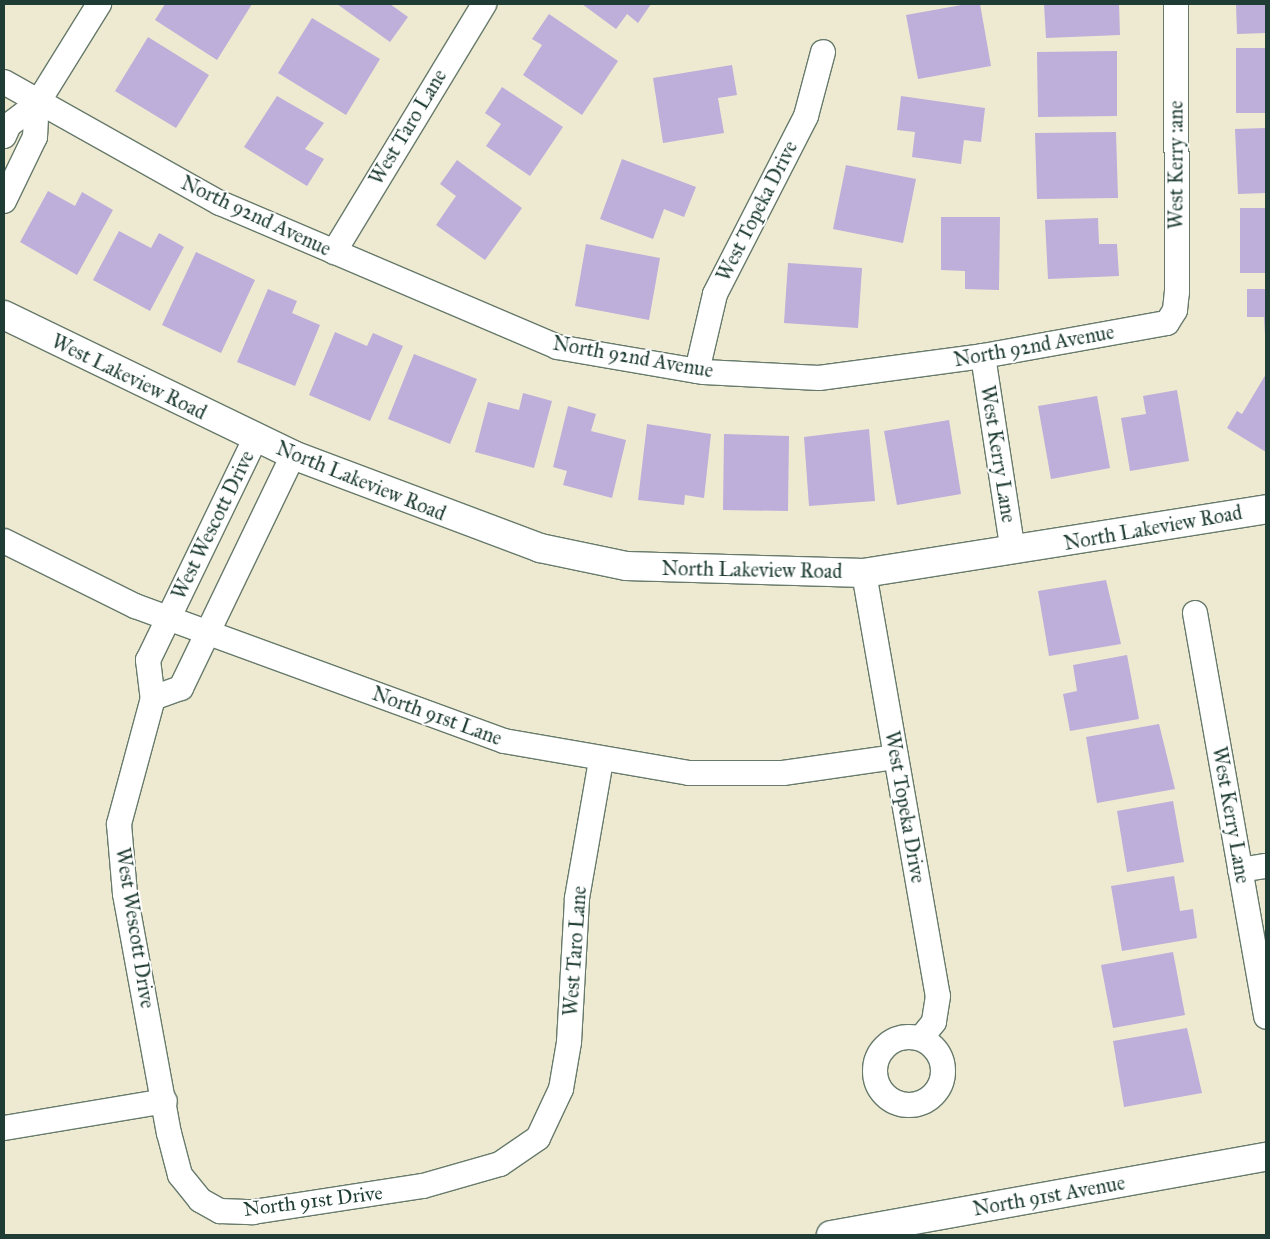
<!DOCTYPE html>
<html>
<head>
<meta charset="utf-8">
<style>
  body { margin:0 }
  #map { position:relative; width:1270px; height:1239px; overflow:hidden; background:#eeead1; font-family:"IM FELL Great Primer",serif }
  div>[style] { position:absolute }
  .building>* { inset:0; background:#bdaeda }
  .roads { filter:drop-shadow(1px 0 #677a6b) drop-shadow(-1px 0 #677a6b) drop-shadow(0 1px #677a6b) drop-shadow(0 -1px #677a6b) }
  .street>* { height:24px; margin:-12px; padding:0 12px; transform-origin:12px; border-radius:12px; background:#fff }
  .street>.ring { margin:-12px; padding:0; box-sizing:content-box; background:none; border:24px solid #fff; border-radius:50% }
  .secondary>* { height:28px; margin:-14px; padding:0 14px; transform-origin:14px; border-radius:14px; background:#fff }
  span { translate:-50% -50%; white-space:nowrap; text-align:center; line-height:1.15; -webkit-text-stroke:4px #fff; paint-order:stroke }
  .street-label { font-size:20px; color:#1f3d34 }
  .frame { position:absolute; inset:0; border:5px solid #1f3d34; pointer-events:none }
</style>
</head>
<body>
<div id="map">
  <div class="building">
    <div style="clip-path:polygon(165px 4px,252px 4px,217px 60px,155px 20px)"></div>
    <div style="clip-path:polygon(337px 4px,390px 4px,408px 17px,390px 42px)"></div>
    <div style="clip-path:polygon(582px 4px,651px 4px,638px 23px,627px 14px,616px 29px)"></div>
    <div style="clip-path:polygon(967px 4px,980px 4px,991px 66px,918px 79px,906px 15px)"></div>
    <div style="clip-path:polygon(1044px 4px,1119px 4px,1120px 35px,1046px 38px)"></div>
    <div style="clip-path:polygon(1236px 4px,1266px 4px,1266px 33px,1237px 34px)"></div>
    <div style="clip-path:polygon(549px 14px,618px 61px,582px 115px,523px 75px,542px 45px,532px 39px)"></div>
    <div style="clip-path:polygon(312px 18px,380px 59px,346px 115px,278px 73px)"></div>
    <div style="clip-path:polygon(148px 37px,209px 75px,176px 128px,115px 91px)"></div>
    <div style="clip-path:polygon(1236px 48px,1266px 48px,1266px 113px,1236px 113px)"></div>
    <div style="clip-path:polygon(1117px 51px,1117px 116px,1038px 117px,1037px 52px)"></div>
    <div style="clip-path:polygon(732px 65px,737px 95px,718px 98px,724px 133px,663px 143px,653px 78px)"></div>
    <div style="clip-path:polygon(502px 87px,563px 127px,530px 176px,486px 146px,501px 124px,485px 113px)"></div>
    <div style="clip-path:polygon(277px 96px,324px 123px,305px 149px,324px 159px,307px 186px,244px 147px)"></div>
    <div style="clip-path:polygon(901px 96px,985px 108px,981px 142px,964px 140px,961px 164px,912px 157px,915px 132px,897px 130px)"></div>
    <div style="clip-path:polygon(1266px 128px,1266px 193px,1238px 194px,1235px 129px)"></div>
    <div style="clip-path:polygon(1116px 132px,1118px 198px,1037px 199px,1035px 133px)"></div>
    <div style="clip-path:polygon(622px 159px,696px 187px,684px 217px,664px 209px,653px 239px,600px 219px)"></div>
    <div style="clip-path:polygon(457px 160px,522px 208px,485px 260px,436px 225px,456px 196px,440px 184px)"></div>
    <div style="clip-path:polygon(846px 165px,916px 179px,903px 243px,833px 229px)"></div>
    <div style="clip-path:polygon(48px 191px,75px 206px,82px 192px,113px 210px,77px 275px,20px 242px)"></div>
    <div style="clip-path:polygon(1240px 208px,1266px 208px,1266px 273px,1240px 273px)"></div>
    <div style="clip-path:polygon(941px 217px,1000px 217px,999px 290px,965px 289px,965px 271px,941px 270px)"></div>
    <div style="clip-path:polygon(1098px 218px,1099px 244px,1117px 244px,1119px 276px,1048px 279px,1045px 220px)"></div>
    <div style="clip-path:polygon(119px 231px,151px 248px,159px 233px,184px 247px,150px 311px,93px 280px)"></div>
    <div style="clip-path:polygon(586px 244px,660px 258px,649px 320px,575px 306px)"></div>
    <div style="clip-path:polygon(196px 252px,255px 280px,221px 353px,162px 325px)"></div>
    <div style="clip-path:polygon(788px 263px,862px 268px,858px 328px,784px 323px)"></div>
    <div style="clip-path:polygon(268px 289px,297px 301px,292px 313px,320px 325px,295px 386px,237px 362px)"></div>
    <div style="clip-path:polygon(1247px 289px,1266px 289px,1266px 354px,1264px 317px,1247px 317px)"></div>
    <div style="clip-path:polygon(335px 332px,367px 346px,373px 333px,403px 346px,370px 421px,309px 395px)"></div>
    <div style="clip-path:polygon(414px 354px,477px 379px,450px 444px,388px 419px)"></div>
    <div style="clip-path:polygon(1266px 374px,1266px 452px,1227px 428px,1237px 411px,1242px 414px)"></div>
    <div style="clip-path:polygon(1177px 390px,1189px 461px,1130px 471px,1121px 418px,1146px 414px,1143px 396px)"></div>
    <div style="clip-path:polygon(523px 393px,552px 401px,534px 468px,475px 452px,488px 402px,519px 410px)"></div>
    <div style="clip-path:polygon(1097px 396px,1110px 468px,1051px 479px,1038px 406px)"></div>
    <div style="clip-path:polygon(568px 406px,596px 414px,591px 431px,626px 440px,612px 498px,563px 485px,567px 471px,553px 467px)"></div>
    <div style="clip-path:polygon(949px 420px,961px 494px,897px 505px,884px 431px)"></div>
    <div style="clip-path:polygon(647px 424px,711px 434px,704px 498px,685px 495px,684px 505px,638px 500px)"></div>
    <div style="clip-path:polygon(869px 429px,875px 501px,809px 506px,804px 437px)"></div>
    <div style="clip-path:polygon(724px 434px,789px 436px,788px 511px,723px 510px)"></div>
    <div style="clip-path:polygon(1106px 580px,1121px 644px,1049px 656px,1038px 591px)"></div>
    <div style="clip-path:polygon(1127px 655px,1139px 719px,1070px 731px,1063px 694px,1077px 691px,1073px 665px)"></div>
    <div style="clip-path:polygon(1159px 724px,1175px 789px,1097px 803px,1086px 737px)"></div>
    <div style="clip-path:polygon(1173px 801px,1184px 862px,1127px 872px,1117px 811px)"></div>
    <div style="clip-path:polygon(1174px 876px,1180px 911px,1193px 909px,1197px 938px,1122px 951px,1111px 886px)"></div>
    <div style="clip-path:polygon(1173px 952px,1185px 1015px,1113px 1028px,1101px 965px)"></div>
    <div style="clip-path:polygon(1187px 1028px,1202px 1093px,1124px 1107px,1113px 1041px)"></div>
  </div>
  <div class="roads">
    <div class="street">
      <div style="left:4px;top:82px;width:248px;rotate:29.3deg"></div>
      <div style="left:220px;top:203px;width:366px;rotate:23.1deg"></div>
      <div style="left:557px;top:347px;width:149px;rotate:9.7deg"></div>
      <div style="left:704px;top:372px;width:115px;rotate:3deg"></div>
      <div style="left:819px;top:378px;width:165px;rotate:-7.6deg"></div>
      <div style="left:983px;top:356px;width:187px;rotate:-10.2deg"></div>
      <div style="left:1167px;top:323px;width:15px;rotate:-58deg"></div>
      <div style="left:1175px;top:310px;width:18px;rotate:-84deg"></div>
      <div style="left:1177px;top:292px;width:288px;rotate:-90.2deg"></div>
      <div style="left:4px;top:136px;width:12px;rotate:-66deg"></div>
      <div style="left:9px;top:125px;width:35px;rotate:-37deg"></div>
      <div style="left:37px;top:104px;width:118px;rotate:-58.2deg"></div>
      <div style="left:4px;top:201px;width:71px;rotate:-64.2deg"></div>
      <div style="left:35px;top:137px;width:33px;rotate:-87deg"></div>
      <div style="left:334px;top:252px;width:290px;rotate:-58.8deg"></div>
      <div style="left:983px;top:356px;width:197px;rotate:81.3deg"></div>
      <div style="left:697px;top:371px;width:79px;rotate:-76.8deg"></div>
      <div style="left:715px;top:294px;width:200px;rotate:-62.9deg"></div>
      <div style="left:806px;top:116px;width:66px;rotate:-75.1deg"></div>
      <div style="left:256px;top:437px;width:248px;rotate:115.8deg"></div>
      <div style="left:148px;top:660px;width:38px;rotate:83deg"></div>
      <div style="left:153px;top:698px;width:131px;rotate:105.1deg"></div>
      <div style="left:119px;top:824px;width:70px;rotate:85.1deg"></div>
      <div style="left:125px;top:894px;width:243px;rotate:79.6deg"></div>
      <div style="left:169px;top:1133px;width:43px;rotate:75.3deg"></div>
      <div style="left:180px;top:1175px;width:32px;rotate:51deg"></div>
      <div style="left:200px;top:1200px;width:23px;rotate:29deg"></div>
      <div style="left:220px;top:1211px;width:33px;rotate:2deg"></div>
      <div style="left:253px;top:1212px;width:172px;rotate:-8.7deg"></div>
      <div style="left:423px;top:1186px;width:80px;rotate:-15.9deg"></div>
      <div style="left:500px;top:1164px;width:46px;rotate:-34.4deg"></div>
      <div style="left:538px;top:1138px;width:54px;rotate:-64.9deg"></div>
      <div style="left:561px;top:1089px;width:48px;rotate:-80.3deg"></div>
      <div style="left:569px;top:1042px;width:144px;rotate:-86.8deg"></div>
      <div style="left:577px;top:898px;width:139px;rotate:-80.1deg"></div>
      <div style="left:4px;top:541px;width:146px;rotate:26.4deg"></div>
      <div style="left:135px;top:606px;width:393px;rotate:20.1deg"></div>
      <div style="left:504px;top:741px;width:188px;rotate:9.8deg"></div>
      <div style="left:689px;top:773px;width:94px"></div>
      <div style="left:783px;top:773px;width:114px;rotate:-8.1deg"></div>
      <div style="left:864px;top:573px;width:429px;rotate:80.1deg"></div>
      <div style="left:938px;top:996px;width:26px;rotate:99deg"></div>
      <div style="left:934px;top:1022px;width:21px;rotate:129deg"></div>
      <div style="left:1195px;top:613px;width:410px;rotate:80deg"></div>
      <div style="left:153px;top:698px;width:30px;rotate:-20deg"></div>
      <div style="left:181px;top:688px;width:259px;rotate:-64.3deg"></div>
      <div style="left:1240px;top:870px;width:26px;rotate:-9deg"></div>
      <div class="ring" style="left:875px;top:1037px;width:44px;height:44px"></div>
      <div style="left:4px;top:1128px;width:163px;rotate:-9.5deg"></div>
    </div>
    <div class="secondary">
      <div style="left:4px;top:315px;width:321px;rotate:25.8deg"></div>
      <div style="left:293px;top:455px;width:264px;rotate:20.6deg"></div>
      <div style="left:540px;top:548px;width:88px;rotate:11.8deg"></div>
      <div style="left:626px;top:566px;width:238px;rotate:1.7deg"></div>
      <div style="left:864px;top:573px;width:407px;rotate:-9deg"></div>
      <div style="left:831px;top:1235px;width:442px;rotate:-10.2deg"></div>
    </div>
  </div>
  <div class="street-label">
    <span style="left:408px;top:127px;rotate:-59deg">West Taro Lane</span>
    <span style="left:1176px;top:165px;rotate:-90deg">West Kerry :ane</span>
    <span style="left:757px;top:211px;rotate:-63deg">West Topeka Drive</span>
    <span style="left:256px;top:216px;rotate:25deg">North 92nd Avenue</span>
    <span style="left:1034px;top:346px;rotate:-10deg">North 92nd Avenue</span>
    <span style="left:633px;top:357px;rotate:10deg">North 92nd Avenue</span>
    <span style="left:129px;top:377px;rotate:26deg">West Lakeview Road</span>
    <span style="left:998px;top:454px;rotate:81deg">West Kerry Lane</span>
    <span style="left:361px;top:481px;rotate:22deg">North Lakeview Road</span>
    <span style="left:213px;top:525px;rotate:-64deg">West Wescott Drive</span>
    <span style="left:1153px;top:528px;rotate:-10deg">North Lakeview Road</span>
    <span style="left:752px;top:570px;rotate:1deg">North Lakeview Road</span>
    <span style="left:437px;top:716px;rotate:20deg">North 91st Lane</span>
    <span style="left:905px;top:807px;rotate:80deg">West Topeka Drive</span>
    <span style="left:1231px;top:815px;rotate:80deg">West Kerry Lane</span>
    <span style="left:135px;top:928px;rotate:81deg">West Wescott Drive</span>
    <span style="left:575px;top:951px;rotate:-86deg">West Taro Lane</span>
    <span style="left:1049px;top:1196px;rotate:-10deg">North 91st Avenue</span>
    <span style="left:313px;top:1201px;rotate:-7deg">North 91st Drive</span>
  </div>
  <div class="frame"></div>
</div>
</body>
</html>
